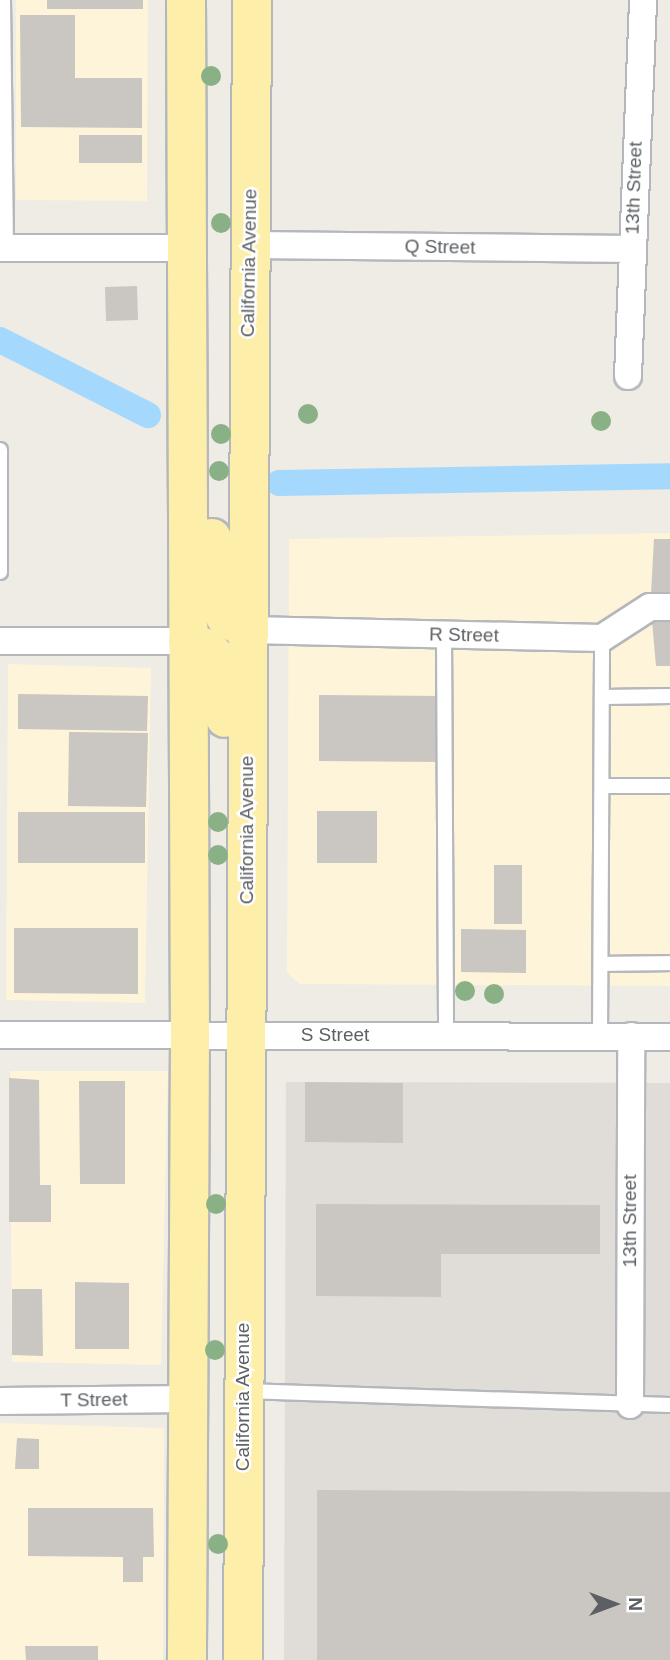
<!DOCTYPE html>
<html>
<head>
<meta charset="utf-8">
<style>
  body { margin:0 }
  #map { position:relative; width:670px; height:1660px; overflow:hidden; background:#eeece4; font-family:Arial,sans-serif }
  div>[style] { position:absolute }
  .commercial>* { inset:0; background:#fdf4da }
  .industrial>* { inset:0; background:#e0ddd8 }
  .canal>* { height:26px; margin:-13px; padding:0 13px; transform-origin:13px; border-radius:13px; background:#a5d8fd }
  .building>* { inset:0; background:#cac6c1 }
  .roads { filter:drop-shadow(2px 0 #b4b7bb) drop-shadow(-2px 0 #b4b7bb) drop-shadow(0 2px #b4b7bb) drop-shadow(0 -2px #b4b7bb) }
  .lane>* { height:14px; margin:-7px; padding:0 7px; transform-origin:7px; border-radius:7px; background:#fff }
  .street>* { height:26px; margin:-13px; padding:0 13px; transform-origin:13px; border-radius:13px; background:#fff }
  .primary>* { height:38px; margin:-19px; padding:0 19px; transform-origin:19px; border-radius:19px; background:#fdeeaa }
  .trees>* { width:20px; height:20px; margin:-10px; border-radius:50%; background:#89b185 }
  span { translate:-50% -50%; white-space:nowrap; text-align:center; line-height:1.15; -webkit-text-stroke:5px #fff; paint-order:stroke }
  .street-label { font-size:19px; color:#5c6064 }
  .north { position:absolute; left:579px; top:1569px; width:70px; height:70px; -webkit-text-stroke:5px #fff; paint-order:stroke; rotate:90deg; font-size:19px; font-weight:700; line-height:28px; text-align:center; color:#5c6064 }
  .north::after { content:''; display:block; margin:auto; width:24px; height:32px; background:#5c6064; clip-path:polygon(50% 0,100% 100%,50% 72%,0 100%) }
</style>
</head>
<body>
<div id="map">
  <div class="commercial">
    <div style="clip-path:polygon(16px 0,148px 0,147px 201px,16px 200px)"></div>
    <div style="clip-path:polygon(670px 533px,670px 986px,300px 984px,287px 973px,289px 539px)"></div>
    <div style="clip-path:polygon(8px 664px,151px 668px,145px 1003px,6px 1000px)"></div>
    <div style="clip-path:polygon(10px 1071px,168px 1071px,161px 1365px,12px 1362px)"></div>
    <div style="clip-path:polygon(0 1423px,164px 1428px,163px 1660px,0 1660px)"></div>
  </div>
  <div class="industrial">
    <div style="clip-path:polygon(286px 1082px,670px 1083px,670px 1660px,284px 1660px)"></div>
  </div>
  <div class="canal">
    <div style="left:0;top:340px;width:166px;rotate:26.9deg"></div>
    <div style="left:279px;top:483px;width:391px;rotate:-1deg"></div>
  </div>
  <div class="building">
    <div style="clip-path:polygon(47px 0,143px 0,143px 9px,47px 9px)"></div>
    <div style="clip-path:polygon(20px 15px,75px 15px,75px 78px,142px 78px,142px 128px,21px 127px)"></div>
    <div style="clip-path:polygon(79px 135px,142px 135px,142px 163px,79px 163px)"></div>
    <div style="clip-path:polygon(137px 286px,138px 320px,106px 321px,105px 287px)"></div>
    <div style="clip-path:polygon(654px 539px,670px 539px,670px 595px,651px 594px)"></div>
    <div style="clip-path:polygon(652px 621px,670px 621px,670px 666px,656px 666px)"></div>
    <div style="clip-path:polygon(18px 694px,148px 696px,147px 731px,18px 729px)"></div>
    <div style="clip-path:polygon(319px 695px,442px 696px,442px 762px,319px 761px)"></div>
    <div style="clip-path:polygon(69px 732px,148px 733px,146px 807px,68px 806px)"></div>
    <div style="clip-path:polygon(317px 811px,377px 811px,377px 863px,317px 863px)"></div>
    <div style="clip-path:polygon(18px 812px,145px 812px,145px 863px,18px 863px)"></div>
    <div style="clip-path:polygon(494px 865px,522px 865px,522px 924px,494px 924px)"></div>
    <div style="clip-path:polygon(14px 928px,138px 928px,138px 994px,14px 993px)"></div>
    <div style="clip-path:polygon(461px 929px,526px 930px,526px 973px,461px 972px)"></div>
    <div style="clip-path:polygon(9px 1078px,39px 1080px,40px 1185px,51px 1185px,51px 1222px,9px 1222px)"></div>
    <div style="clip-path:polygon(79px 1081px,125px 1081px,125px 1184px,80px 1184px)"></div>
    <div style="clip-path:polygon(305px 1082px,403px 1083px,403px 1143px,305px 1142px)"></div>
    <div style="clip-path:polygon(316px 1204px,600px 1205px,600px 1254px,441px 1254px,441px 1297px,316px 1296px)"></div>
    <div style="clip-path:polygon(75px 1282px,129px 1283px,129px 1349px,75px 1349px)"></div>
    <div style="clip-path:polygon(12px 1289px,42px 1289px,43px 1356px,12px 1355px)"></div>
    <div style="clip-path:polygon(17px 1438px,39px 1439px,39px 1469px,15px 1469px)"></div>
    <div style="clip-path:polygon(317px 1490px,670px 1492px,670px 1660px,317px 1660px)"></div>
    <div style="clip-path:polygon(28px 1508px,153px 1508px,154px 1557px,143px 1557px,143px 1582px,123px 1582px,123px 1557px,28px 1556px)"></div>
    <div style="clip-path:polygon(25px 1646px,98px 1646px,98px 1660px,26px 1660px)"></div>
  </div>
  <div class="roads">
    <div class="lane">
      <div style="left:3px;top:0;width:248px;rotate:89.3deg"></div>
      <div style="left:0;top:450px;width:122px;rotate:90deg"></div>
      <div style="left:444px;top:635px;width:400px;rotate:89.7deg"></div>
      <div style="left:604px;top:697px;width:66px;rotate:-0.9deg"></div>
      <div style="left:604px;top:786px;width:66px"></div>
      <div style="left:602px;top:964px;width:68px;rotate:-0.8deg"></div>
      <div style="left:600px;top:1036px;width:398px;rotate:-89.7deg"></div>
      <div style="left:245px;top:1391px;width:425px;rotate:1.9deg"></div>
    </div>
    <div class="street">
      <div style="left:249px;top:245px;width:383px;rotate:0.6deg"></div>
      <div style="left:0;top:248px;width:188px"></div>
      <div style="left:628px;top:376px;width:376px;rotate:-87.7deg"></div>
      <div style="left:249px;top:630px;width:353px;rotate:1.3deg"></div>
      <div style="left:602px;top:638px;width:57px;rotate:-32.9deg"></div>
      <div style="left:650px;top:607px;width:20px"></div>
      <div style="left:0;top:641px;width:188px"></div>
      <div style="left:0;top:1035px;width:670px;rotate:0.17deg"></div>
      <div style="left:0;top:1401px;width:188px;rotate:-0.6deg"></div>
      <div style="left:630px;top:1405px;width:369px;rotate:-89.8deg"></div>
    </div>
    <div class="primary">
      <div style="left:186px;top:0;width:1035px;rotate:89.78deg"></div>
      <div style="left:190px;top:1035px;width:625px;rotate:90.28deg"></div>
      <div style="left:212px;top:538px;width:54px;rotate:86.8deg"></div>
      <div style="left:215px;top:592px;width:28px;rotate:67deg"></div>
      <div style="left:226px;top:618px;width:26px;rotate:28deg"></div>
      <div style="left:188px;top:641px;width:22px;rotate:22deg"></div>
      <div style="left:208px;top:649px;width:18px;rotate:45deg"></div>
      <div style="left:221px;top:662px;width:56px;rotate:85.9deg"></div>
      <div style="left:243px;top:1660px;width:1660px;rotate:-89.69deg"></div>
    </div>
  </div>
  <div class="trees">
    <div style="left:211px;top:76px"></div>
    <div style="left:221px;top:223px"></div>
    <div style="left:308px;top:414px"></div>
    <div style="left:601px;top:421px"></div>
    <div style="left:221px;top:434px"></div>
    <div style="left:219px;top:471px"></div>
    <div style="left:218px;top:822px"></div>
    <div style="left:218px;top:855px"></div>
    <div style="left:465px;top:991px"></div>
    <div style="left:494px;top:994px"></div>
    <div style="left:216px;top:1204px"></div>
    <div style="left:215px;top:1350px"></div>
    <div style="left:218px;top:1544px"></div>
  </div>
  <div class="street-label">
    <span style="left:634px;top:188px;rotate:-88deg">13th Street</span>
    <span style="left:440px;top:247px;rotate:1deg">Q Street</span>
    <span style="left:249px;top:263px;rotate:-89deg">California Avenue</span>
    <span style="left:464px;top:635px;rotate:1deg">R Street</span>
    <span style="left:247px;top:830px;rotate:-90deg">California Avenue</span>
    <span style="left:335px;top:1035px">S Street</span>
    <span style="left:630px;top:1221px;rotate:-90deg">13th Street</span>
    <span style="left:243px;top:1397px;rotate:-90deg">California Avenue</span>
    <span style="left:94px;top:1400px;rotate:-1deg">T Street</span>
  </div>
  <div class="north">N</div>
</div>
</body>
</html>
